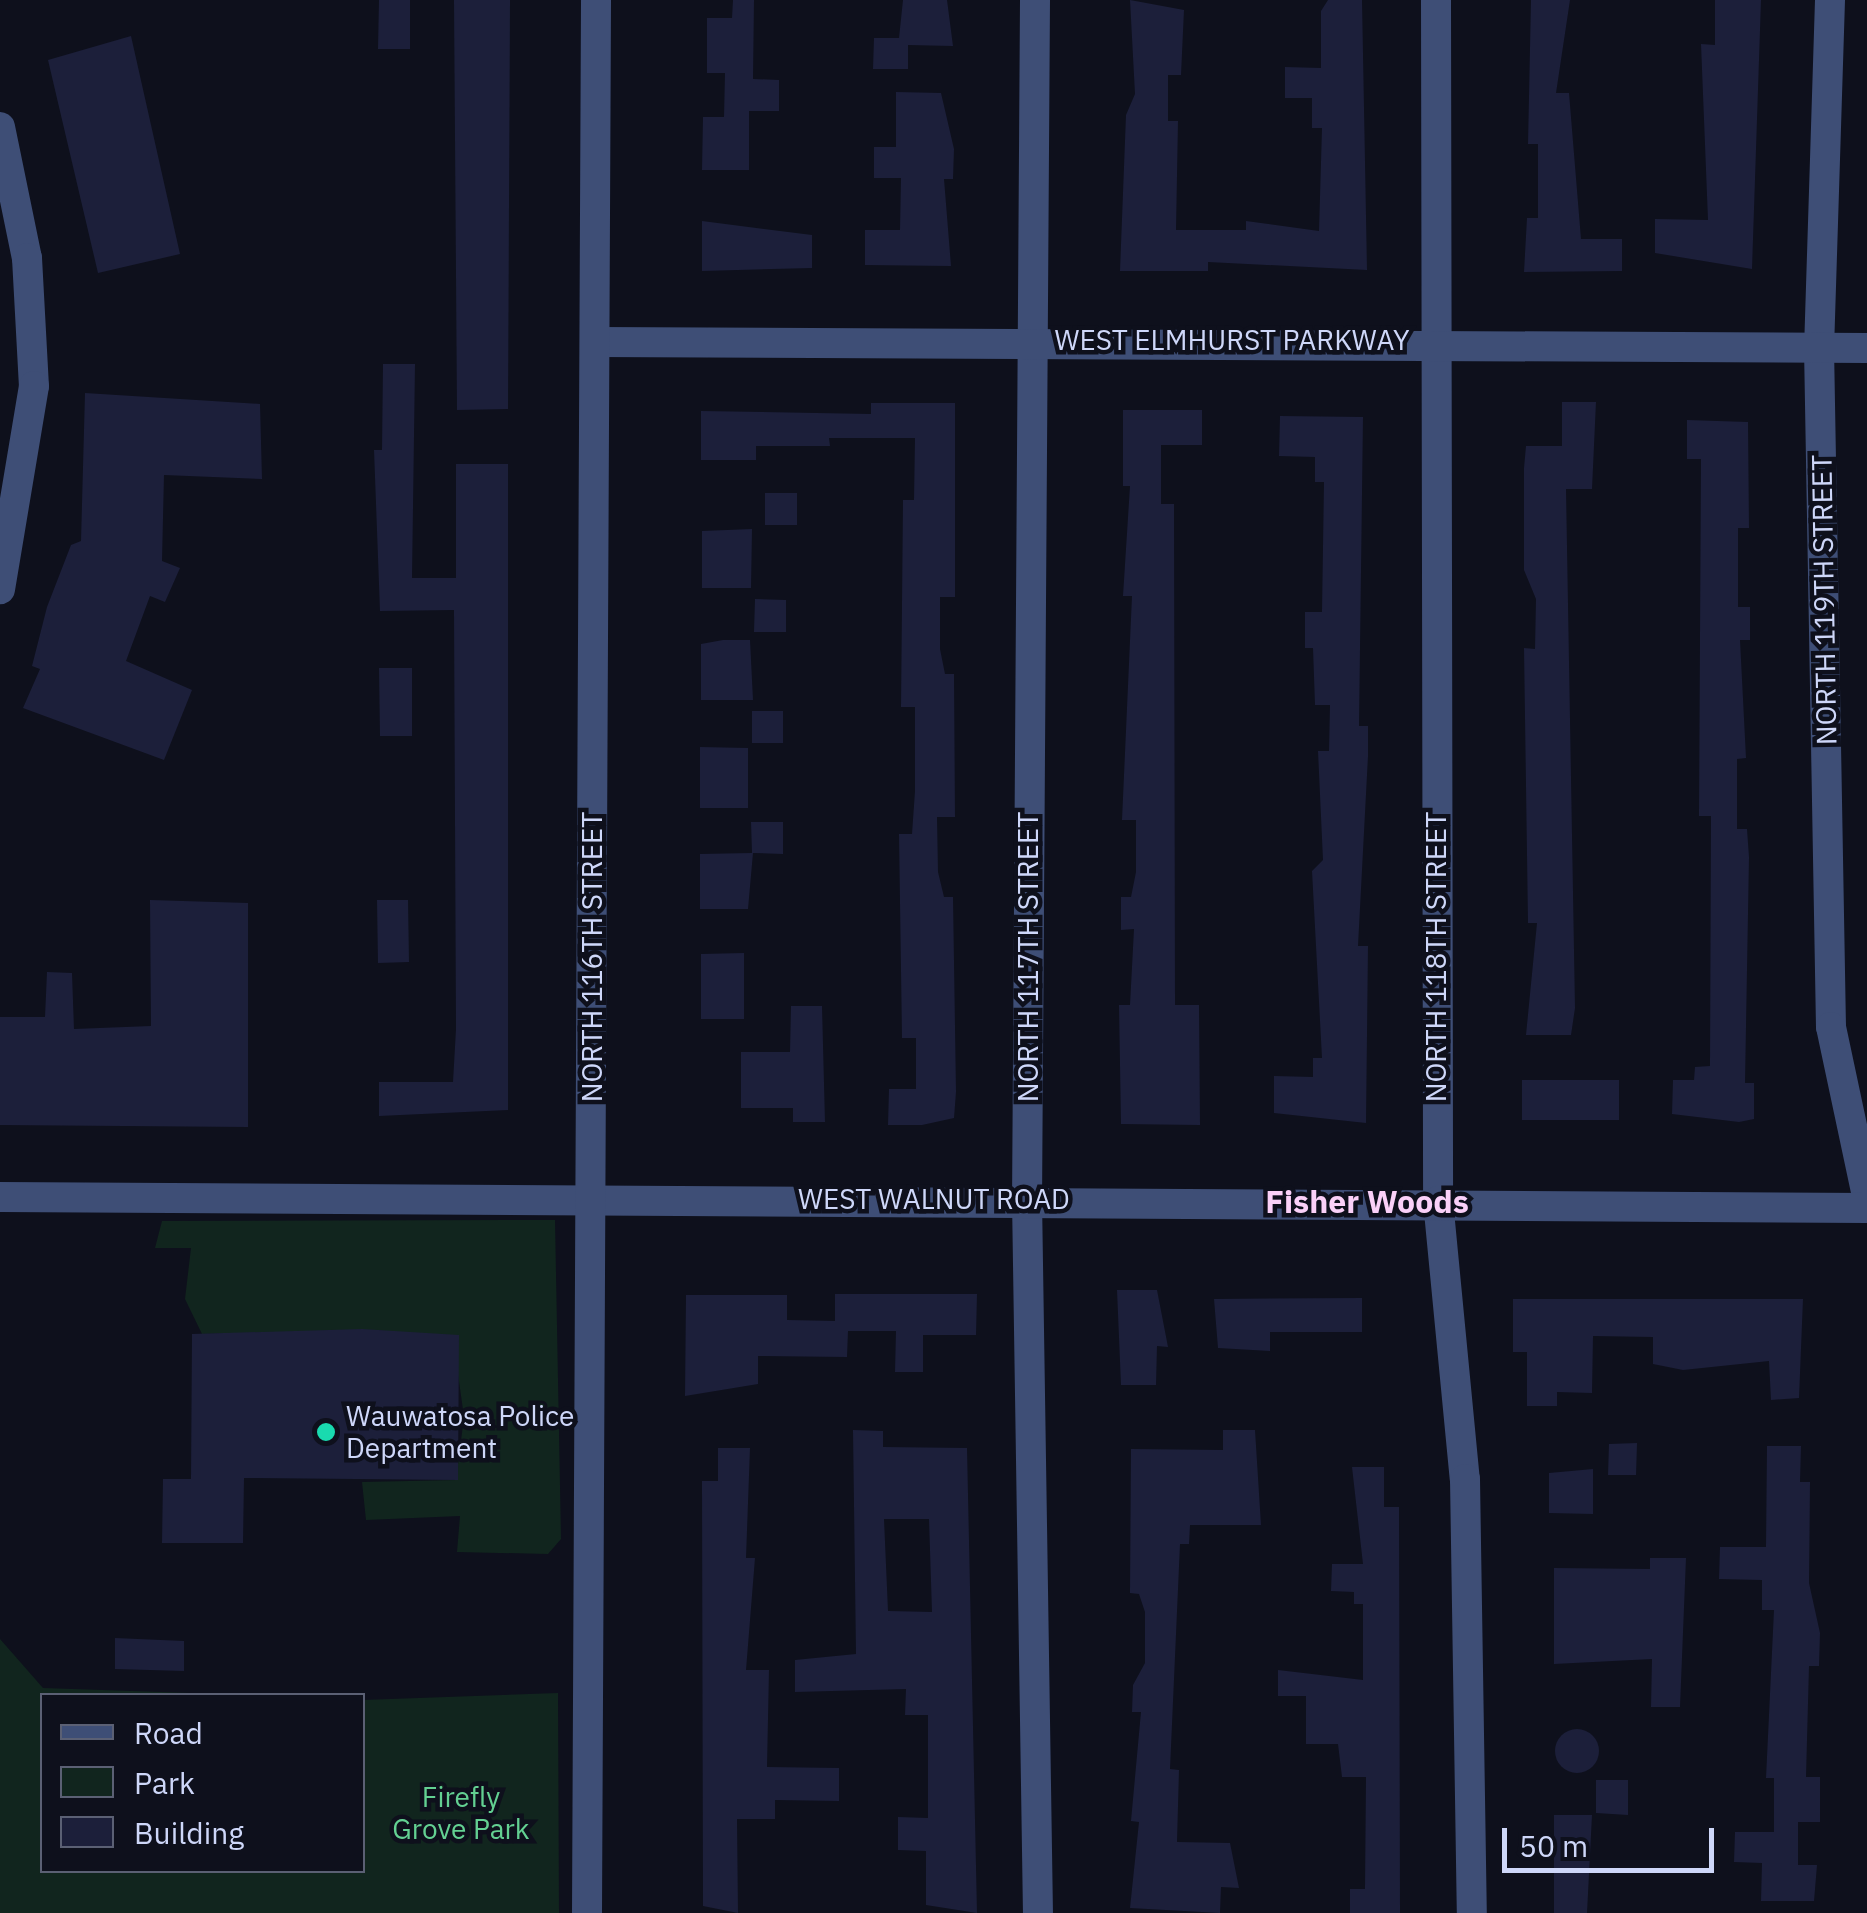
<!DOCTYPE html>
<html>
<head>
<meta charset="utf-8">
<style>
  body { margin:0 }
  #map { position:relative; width:1867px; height:1913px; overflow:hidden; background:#0e101c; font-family:"IBM Plex Sans",sans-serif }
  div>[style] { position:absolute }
  .green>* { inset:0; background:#11251e }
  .building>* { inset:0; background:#1c1f3a }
  .round { border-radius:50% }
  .minor>* { height:30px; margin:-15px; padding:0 15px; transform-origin:15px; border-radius:15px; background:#3e4e76 }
  .dots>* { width:28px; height:28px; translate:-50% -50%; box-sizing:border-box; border:5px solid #0e101c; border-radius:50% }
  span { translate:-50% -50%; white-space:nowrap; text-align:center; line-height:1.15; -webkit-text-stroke:9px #0e101c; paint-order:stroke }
  .street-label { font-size:28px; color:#ced7f9 }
  .poi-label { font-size:28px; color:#ced7f9 }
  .left { translate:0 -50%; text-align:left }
  .park-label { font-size:28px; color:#63d092 }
  .quarter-label { font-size:32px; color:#fad0f8; font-weight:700 }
  .legend { position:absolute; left:40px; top:1693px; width:325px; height:180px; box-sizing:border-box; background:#0e101c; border:2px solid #5b6074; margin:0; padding:12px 18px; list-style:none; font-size:30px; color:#ced7f9 }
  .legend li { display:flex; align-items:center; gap:20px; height:50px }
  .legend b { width:50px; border:2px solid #5b6074 }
  .scale { position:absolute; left:1502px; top:1828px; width:212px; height:45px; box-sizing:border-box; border:5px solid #ced7f9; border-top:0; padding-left:12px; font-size:30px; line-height:35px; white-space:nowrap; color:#ced7f9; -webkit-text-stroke:8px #0e101c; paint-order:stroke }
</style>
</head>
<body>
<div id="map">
  <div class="green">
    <div style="clip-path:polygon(555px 1220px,561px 1539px,548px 1554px,457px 1552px,460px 1516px,366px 1520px,362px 1482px,456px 1480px,464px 1417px,458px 1374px,380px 1330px,202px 1334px,185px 1299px,191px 1248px,155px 1248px,162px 1221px)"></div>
    <div style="clip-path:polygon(0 1639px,43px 1688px,250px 1695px,42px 1696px,42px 1870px,362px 1870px,363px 1700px,558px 1693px,559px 1913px,0 1913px)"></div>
  </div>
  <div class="building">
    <div style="clip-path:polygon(379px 0,410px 0,410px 49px,378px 49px)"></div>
    <div style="clip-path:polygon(454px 0,510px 0,508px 409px,457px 410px)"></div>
    <div style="clip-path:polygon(733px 0,754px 0,753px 79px,779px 80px,779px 111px,749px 111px,749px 170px,702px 170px,703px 117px,724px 117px,725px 73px,707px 73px,707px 18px,732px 18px)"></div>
    <div style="clip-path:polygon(903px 0,947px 0,953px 46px,908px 45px,908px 69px,873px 69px,874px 38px,899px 38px)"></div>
    <div style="clip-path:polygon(1130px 0,1184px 10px,1181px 75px,1168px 75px,1168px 121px,1178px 121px,1176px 230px,1246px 230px,1246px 221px,1319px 231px,1322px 128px,1312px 128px,1312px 98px,1285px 98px,1285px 67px,1321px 68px,1321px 11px,1328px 0,1362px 0,1367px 270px,1208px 262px,1208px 271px,1120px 271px,1126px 115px,1135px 94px)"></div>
    <div style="clip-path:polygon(1531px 0,1570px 0,1556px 93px,1569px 93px,1581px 239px,1622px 239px,1622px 271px,1524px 272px,1527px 218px,1538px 218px,1538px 144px,1528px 144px)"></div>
    <div style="clip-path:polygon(1715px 0,1761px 0,1752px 269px,1655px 253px,1655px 219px,1708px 220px,1701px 44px,1715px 45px)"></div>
    <div style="clip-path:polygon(131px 36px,180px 254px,98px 273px,48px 60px)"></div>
    <div style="clip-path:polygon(896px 92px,941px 93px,954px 149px,953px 179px,944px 179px,951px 266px,865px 265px,865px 230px,900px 230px,901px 178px,874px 178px,874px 147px,896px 147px)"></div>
    <div style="clip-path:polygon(702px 221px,812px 235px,812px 268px,702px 271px)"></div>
    <div style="clip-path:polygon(383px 364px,415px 364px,412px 578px,456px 578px,456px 464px,508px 464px,508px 1110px,379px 1116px,379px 1082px,453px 1082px,456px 1029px,454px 610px,380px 611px,374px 450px,382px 450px)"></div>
    <div style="clip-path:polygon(85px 393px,260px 404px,262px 479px,164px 475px,162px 561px,180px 568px,165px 602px,150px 596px,126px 661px,192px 690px,164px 760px,23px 708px,40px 669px,32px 666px,47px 607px,71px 545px,81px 541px)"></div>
    <div style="clip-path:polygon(1562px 402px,1596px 402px,1592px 489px,1566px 489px,1575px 1008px,1571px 1035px,1526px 1035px,1537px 923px,1528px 923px,1524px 648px,1535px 649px,1536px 599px,1524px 570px,1524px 468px,1526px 446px,1562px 446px)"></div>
    <div style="clip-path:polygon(871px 403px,955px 403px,955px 597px,940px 597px,940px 649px,945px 674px,954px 674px,955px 817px,937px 817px,938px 872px,944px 897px,953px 897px,956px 1092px,954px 1118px,922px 1125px,888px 1125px,889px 1089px,916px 1089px,916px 1038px,902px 1038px,899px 834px,912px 834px,915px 791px,915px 707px,901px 707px,903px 500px,914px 500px,915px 438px,829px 438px,830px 446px,756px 446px,756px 460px,701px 460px,701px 411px,871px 414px)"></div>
    <div style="clip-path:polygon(1123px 410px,1202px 410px,1202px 445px,1161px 445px,1161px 504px,1174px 504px,1175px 1005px,1199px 1005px,1200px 1125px,1121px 1124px,1119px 1005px,1130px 1005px,1134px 929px,1121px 930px,1121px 897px,1131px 897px,1136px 872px,1136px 820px,1122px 820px,1132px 596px,1123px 596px,1130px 486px,1123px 486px)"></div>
    <div style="clip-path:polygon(1280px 416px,1363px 417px,1359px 726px,1368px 726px,1368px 756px,1358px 946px,1368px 946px,1366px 1123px,1274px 1113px,1274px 1076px,1313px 1077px,1313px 1058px,1322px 1058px,1312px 871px,1323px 860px,1318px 751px,1329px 751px,1330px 705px,1315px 705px,1313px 648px,1305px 648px,1305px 612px,1322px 612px,1324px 482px,1315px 482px,1315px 457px,1279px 456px)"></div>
    <div style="clip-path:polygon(1687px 420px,1748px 422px,1749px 528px,1738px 528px,1738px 607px,1750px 607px,1750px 640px,1740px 640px,1746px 758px,1737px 759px,1737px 829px,1747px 829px,1749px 857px,1745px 1083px,1754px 1083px,1754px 1119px,1739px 1122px,1672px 1114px,1673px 1080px,1694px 1080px,1695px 1067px,1710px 1066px,1711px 816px,1699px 816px,1701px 459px,1687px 459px)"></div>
    <div style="clip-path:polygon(765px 493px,797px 493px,797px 525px,765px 525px)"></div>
    <div style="clip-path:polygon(752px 529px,751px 588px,702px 588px,702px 531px)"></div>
    <div style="clip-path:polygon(755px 599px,786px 600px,786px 632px,754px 632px)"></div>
    <div style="clip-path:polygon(723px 640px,750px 640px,753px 700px,701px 700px,701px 644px)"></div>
    <div style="clip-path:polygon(379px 668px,412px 668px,412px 736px,380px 736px)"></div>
    <div style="clip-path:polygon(752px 711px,783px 711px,783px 743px,752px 743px)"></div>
    <div style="clip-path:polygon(700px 747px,748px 748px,748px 808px,700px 808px)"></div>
    <div style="clip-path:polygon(751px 822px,783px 822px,783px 854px,753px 853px,748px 909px,700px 909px,700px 854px,752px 853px)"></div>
    <div style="clip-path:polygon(150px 900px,248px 903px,248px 1127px,0 1125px,0 1017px,45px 1017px,47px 972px,72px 973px,74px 1029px,151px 1026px)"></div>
    <div style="clip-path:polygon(377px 900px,408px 900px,409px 962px,378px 963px)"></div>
    <div style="clip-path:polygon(744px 953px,744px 1019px,701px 1019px,701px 954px)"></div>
    <div style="clip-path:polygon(791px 1006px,822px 1006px,825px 1122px,793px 1122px,793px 1108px,741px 1108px,741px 1052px,790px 1052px)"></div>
    <div style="clip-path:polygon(1522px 1080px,1619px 1080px,1619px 1120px,1522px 1120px)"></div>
    <div style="clip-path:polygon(1117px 1290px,1157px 1290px,1168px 1347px,1157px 1346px,1156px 1385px,1121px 1385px)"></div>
    <div style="clip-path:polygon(835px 1294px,977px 1294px,976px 1335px,923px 1335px,923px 1372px,895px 1372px,896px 1331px,848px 1331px,847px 1357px,758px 1356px,758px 1384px,685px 1396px,686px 1295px,787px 1295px,787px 1320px,835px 1321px)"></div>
    <div style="clip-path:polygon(1362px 1298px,1362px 1332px,1270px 1332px,1270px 1351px,1218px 1348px,1214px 1299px)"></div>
    <div style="clip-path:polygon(1513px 1299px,1803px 1299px,1799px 1398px,1771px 1400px,1769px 1361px,1683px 1370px,1653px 1364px,1653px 1337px,1593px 1336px,1592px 1393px,1557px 1392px,1557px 1406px,1527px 1406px,1527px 1352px,1513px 1352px)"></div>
    <div style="clip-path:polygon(362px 1329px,459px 1335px,458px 1480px,244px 1478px,243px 1543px,162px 1543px,163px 1479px,191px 1479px,192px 1334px)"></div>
    <div style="clip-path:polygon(evenodd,853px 1430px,883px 1431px,883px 1447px,967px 1448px,977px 1913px,926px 1905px,926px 1851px,898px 1850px,898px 1817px,928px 1818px,928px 1715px,905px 1715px,906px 1689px,795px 1692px,795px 1660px,856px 1654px,853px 1430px,884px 1519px,929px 1519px,932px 1612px,888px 1611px,884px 1519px)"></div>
    <div style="clip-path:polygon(1223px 1430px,1255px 1430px,1261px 1525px,1190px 1525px,1189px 1544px,1180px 1544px,1170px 1769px,1179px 1770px,1177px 1842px,1230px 1843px,1239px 1888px,1221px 1887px,1220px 1913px,1130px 1908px,1139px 1822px,1131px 1821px,1141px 1712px,1132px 1712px,1133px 1685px,1145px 1663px,1145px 1612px,1139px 1594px,1130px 1593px,1131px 1449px,1223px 1450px)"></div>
    <div style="clip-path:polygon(1637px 1443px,1636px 1475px,1608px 1475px,1609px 1444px)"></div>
    <div style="clip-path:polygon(1767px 1446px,1801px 1446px,1800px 1482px,1810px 1482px,1809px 1583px,1820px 1633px,1819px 1666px,1809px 1666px,1806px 1777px,1820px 1777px,1820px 1822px,1798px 1822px,1798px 1865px,1817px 1865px,1814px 1901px,1761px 1901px,1762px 1863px,1734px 1862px,1735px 1832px,1774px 1832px,1774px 1778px,1766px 1778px,1774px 1610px,1762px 1610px,1762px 1580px,1719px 1579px,1720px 1547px,1766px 1547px)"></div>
    <div style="clip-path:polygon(718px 1448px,750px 1448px,746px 1558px,755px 1558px,746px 1670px,769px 1670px,767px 1767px,839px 1768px,839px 1801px,775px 1800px,775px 1819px,737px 1819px,738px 1913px,703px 1906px,702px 1481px,718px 1481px)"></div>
    <div style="clip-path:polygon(1352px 1467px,1384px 1467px,1384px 1507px,1399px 1507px,1400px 1913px,1350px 1913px,1350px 1889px,1365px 1889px,1366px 1777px,1342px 1777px,1338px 1744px,1306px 1744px,1306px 1696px,1278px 1696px,1278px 1670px,1363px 1680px,1363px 1604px,1354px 1604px,1354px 1592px,1331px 1591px,1332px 1564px,1363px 1564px)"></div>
    <div style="clip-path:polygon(1593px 1469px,1593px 1514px,1549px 1513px,1549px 1473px)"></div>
    <div style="clip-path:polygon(1650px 1558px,1686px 1558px,1680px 1707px,1651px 1707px,1652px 1659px,1554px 1664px,1554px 1568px,1650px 1569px)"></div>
    <div style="clip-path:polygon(115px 1638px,184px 1641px,184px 1671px,115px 1669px)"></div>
    <div class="round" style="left:1555px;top:1729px;width:44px;height:44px"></div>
    <div style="clip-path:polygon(1596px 1780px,1628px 1780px,1628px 1815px,1596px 1813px)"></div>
    <div style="clip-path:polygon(1554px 1815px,1592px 1815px,1587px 1913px,1554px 1913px)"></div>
  </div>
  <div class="minor">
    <div style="left:1035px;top:0;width:1199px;rotate:90.38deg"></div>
    <div style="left:1027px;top:1199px;width:714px;rotate:89.12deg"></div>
    <div style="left:1436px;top:0;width:1201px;rotate:89.9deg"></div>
    <div style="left:1438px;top:1201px;width:279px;rotate:84.5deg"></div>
    <div style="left:1465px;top:1479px;width:434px;rotate:89.1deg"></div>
    <div style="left:1830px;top:0;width:347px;rotate:91.8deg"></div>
    <div style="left:1819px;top:347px;width:680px;rotate:88.99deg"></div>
    <div style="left:1831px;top:1027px;width:173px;rotate:78deg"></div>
    <div style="left:0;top:127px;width:134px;rotate:78.4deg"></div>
    <div style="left:27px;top:258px;width:128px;rotate:86.9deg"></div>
    <div style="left:34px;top:386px;width:206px;rotate:99.5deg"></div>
    <div style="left:596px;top:342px;width:1271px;rotate:0.27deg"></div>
    <div style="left:0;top:1197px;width:1867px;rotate:0.34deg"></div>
    <div style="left:587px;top:1913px;width:1913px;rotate:-89.73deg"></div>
  </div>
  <div class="dots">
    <div style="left:326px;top:1432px;background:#19daaf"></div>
  </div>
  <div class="street-label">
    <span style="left:1232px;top:340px">WEST ELMHURST PARKWAY</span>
    <span style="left:1824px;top:600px;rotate:-91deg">NORTH 119TH STREET</span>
    <span style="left:592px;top:957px;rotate:-90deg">NORTH 116TH STREET</span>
    <span style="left:1028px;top:957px;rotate:-90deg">NORTH 117TH STREET</span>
    <span style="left:1436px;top:957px;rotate:-90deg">NORTH 118TH STREET</span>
    <span style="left:934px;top:1199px">WEST WALNUT ROAD</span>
  </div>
  <div class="poi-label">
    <span class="left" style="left:346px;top:1432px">Wauwatosa Police<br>Department</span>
  </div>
  <div class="park-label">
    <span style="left:461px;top:1813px">Firefly<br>Grove Park</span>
  </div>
  <div class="quarter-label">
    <span style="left:1367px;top:1201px">Fisher Woods</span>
  </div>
  <ul class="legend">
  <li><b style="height:12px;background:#3e4e76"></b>Road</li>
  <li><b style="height:28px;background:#11251e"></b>Park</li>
  <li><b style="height:28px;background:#1c1f3a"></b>Building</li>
  </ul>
  <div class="scale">50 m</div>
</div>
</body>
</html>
